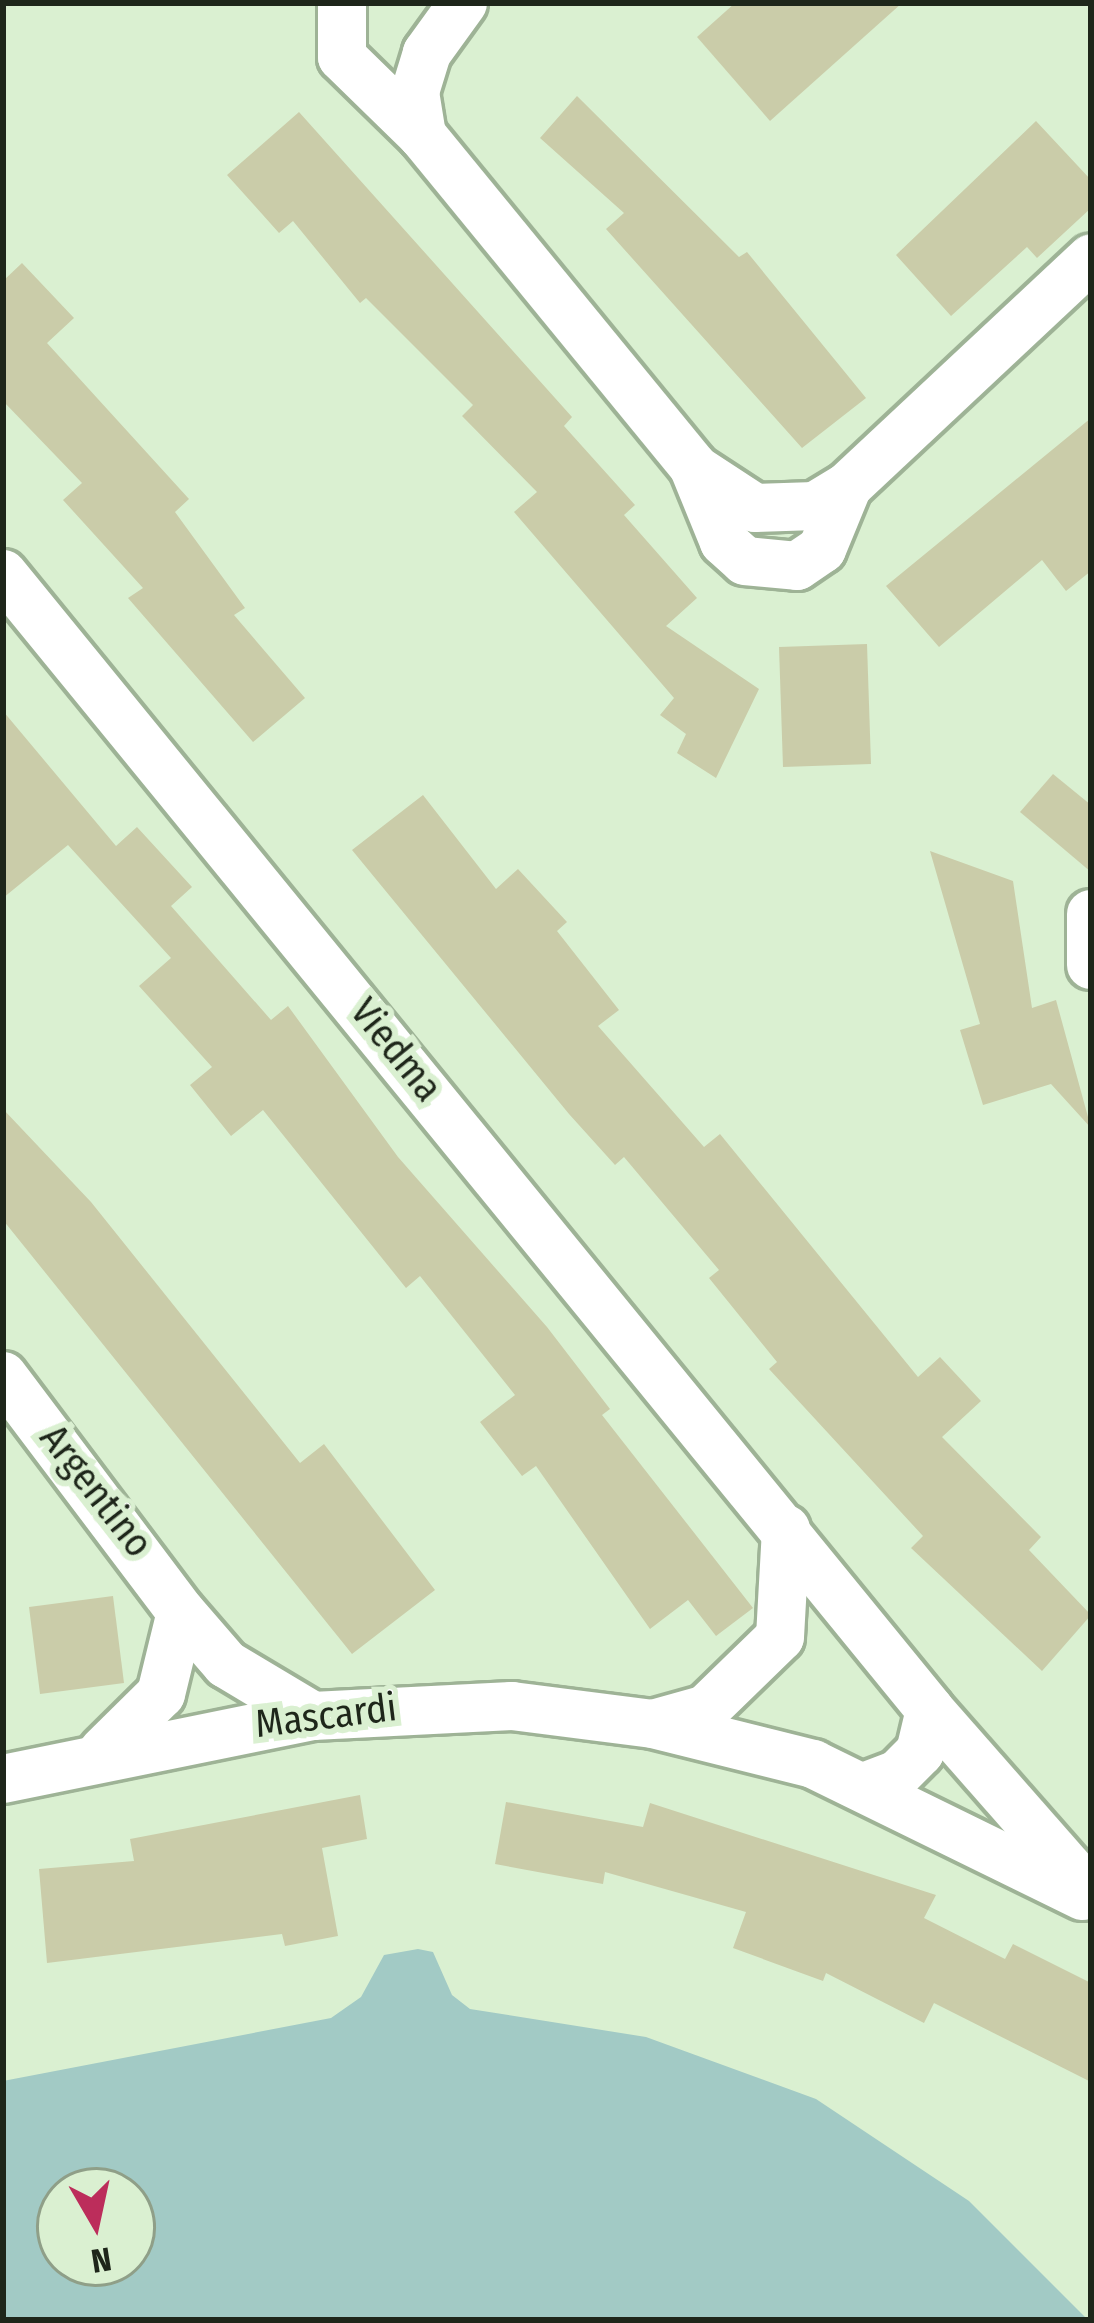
<!DOCTYPE html>
<html>
<head>
<meta charset="utf-8">
<style>
  body { margin:0 }
  #map { position:relative; width:1094px; height:2323px; overflow:hidden; background:#daf0d1; font-family:"Fira Sans Condensed",sans-serif }
  div>[style] { position:absolute }
  .water>* { inset:0; background:#a2cac5 }
  .building>* { inset:0; background:#cacca9 }
  .roads { filter:drop-shadow(3px 0 #9eb396) drop-shadow(-3px 0 #9eb396) drop-shadow(0 3px #9eb396) drop-shadow(0 -3px #9eb396) }
  .street>* { height:48px; margin:-24px; padding:0 24px; transform-origin:24px; border-radius:24px; background:#fff }
  span { translate:-50% -50%; white-space:nowrap; text-align:center; line-height:1.15; -webkit-text-stroke:12px #daf0d1; paint-order:stroke }
  .street-label { font-size:39px; color:#1e261a }
  .frame { position:absolute; inset:0; border:6px solid #1e261a; pointer-events:none }
  .north { position:absolute; left:36px; top:2167px; width:120px; height:120px; box-sizing:border-box; background:#daf0d1; border:3px solid #8f9f88; border-radius:50%; rotate:171deg; font-size:33px; font-weight:700; line-height:48px; text-align:center; color:#1e261a }
  .north::after { content:''; display:block; margin:auto; width:42px; height:54px; background:#bc2d5b; clip-path:polygon(50% 0,100% 100%,50% 72%,0 100%) }
</style>
</head>
<body>
<div id="map">
  <div class="water">
    <div style="clip-path:polygon(evenodd,418px 1949px,433px 1952px,452px 1995px,470px 2009px,646px 2037px,816px 2099px,969px 2201px,1088px 2320px,3px 2320px,3px 2081px,331px 2018px,361px 1997px,384px 1955px,418px 1949px,60px 2191px,132px 2191px,132px 2263px,60px 2263px,60px 2191px)"></div>
  </div>
  <div class="building">
    <div style="clip-path:polygon(735px 3px,902px 3px,770px 121px,697px 37px)"></div>
    <div style="clip-path:polygon(577px 96px,739px 257px,747px 252px,866px 398px,802px 448px,606px 229px,624px 213px,540px 138px)"></div>
    <div style="clip-path:polygon(299px 112px,572px 417px,564px 426px,635px 505px,624px 515px,697px 598px,666px 626px,759px 689px,716px 778px,677px 753px,686px 734px,660px 715px,674px 698px,514px 512px,537px 492px,462px 416px,473px 405px,366px 298px,360px 303px,293px 221px,279px 233px,227px 175px)"></div>
    <div style="clip-path:polygon(1036px 121px,1091px 180px,1091px 208px,1037px 258px,1027px 247px,951px 316px,896px 255px)"></div>
    <div style="clip-path:polygon(22px 263px,74px 318px,47px 343px,189px 499px,175px 512px,245px 608px,234px 615px,305px 698px,253px 742px,128px 598px,143px 588px,63px 500px,82px 483px,3px 401px,3px 281px)"></div>
    <div style="clip-path:polygon(1091px 418px,1091px 571px,1066px 591px,1042px 560px,939px 647px,886px 586px)"></div>
    <div style="clip-path:polygon(867px 644px,871px 764px,783px 767px,779px 647px)"></div>
    <div style="clip-path:polygon(3px 711px,116px 846px,137px 827px,192px 887px,171px 906px,271px 1020px,288px 1006px,398px 1157px,547px 1327px,610px 1409px,602px 1415px,753px 1608px,716px 1636px,688px 1600px,650px 1629px,536px 1466px,522px 1476px,480px 1422px,515px 1395px,420px 1276px,406px 1288px,263px 1110px,231px 1136px,190px 1085px,212px 1067px,139px 986px,171px 958px,68px 845px,3px 898px)"></div>
    <div style="clip-path:polygon(1053px 774px,1091px 805px,1091px 872px,1020px 812px)"></div>
    <div style="clip-path:polygon(423px 795px,496px 889px,518px 869px,567px 922px,557px 931px,619px 1010px,598px 1026px,704px 1147px,720px 1134px,918px 1377px,940px 1357px,981px 1401px,942px 1437px,1041px 1537px,1029px 1550px,1091px 1615px,1042px 1671px,911px 1548px,923px 1536px,769px 1369px,777px 1362px,709px 1278px,719px 1270px,624px 1157px,615px 1165px,569px 1114px,352px 850px)"></div>
    <div style="clip-path:polygon(930px 851px,1013px 881px,1032px 1008px,1056px 1000px,1091px 1128px,1051px 1084px,983px 1105px,960px 1030px,980px 1024px)"></div>
    <div style="clip-path:polygon(3px 1109px,91px 1202px,300px 1463px,324px 1444px,435px 1590px,352px 1654px,3px 1220px)"></div>
    <div style="clip-path:polygon(113px 1596px,124px 1683px,40px 1694px,29px 1607px)"></div>
    <div style="clip-path:polygon(360px 1795px,367px 1839px,322px 1848px,338px 1936px,285px 1946px,282px 1934px,47px 1963px,39px 1869px,134px 1861px,130px 1839px)"></div>
    <div style="clip-path:polygon(506px 1802px,643px 1827px,650px 1803px,936px 1895px,924px 1918px,1005px 1959px,1013px 1944px,1091px 1983px,1091px 2082px,934px 2003px,924px 2023px,826px 1973px,823px 1981px,733px 1948px,746px 1912px,605px 1872px,603px 1884px,495px 1864px)"></div>
  </div>
  <div class="roads">
    <div class="street">
      <div style="left:342px;top:3px;width:54px;rotate:90deg"></div>
      <div style="left:342px;top:57px;width:112px;rotate:44.3deg"></div>
      <div style="left:463px;top:3px;width:62px;rotate:125.8deg"></div>
      <div style="left:427px;top:53px;width:41px;rotate:107.1deg"></div>
      <div style="left:415px;top:92px;width:44px;rotate:80.8deg"></div>
      <div style="left:422px;top:135px;width:428px;rotate:50.7deg"></div>
      <div style="left:693px;top:466px;width:82px;rotate:67.8deg"></div>
      <div style="left:724px;top:542px;width:28px;rotate:42deg"></div>
      <div style="left:745px;top:561px;width:52px;rotate:5.5deg"></div>
      <div style="left:797px;top:566px;width:30px;rotate:-34deg"></div>
      <div style="left:822px;top:549px;width:68px;rotate:-67.6deg"></div>
      <div style="left:697px;top:470px;width:69px;rotate:33.2deg"></div>
      <div style="left:755px;top:508px;width:60px;rotate:-1.9deg"></div>
      <div style="left:815px;top:506px;width:39px;rotate:-31deg"></div>
      <div style="left:848px;top:486px;width:333px;rotate:-43.1deg"></div>
      <div style="left:3px;top:574px;width:1466px;rotate:50.78deg"></div>
      <div style="left:930px;top:1710px;width:244px;rotate:48.7deg"></div>
      <div style="left:1091px;top:914px;width:51px;rotate:90deg"></div>
      <div style="left:3px;top:1376px;width:296px;rotate:53deg"></div>
      <div style="left:656px;top:1723px;width:52px;rotate:-15.6deg"></div>
      <div style="left:706px;top:1709px;width:103px;rotate:-44.2deg"></div>
      <div style="left:780px;top:1637px;width:108px;rotate:-86.8deg"></div>
      <div style="left:103px;top:1751px;width:81px;rotate:-44.5deg"></div>
      <div style="left:161px;top:1694px;width:84px;rotate:-76.3deg"></div>
      <div style="left:181px;top:1612px;width:69px;rotate:49.1deg"></div>
      <div style="left:226px;top:1664px;width:101px;rotate:30.9deg"></div>
      <div style="left:3px;top:1779px;width:316px;rotate:-11.5deg"></div>
      <div style="left:313px;top:1716px;width:199px;rotate:-2.9deg"></div>
      <div style="left:512px;top:1706px;width:142px;rotate:7.3deg"></div>
      <div style="left:653px;top:1724px;width:165px;rotate:14deg"></div>
      <div style="left:813px;top:1764px;width:300px;rotate:26.1deg"></div>
      <div style="left:864px;top:1787px;width:36px;rotate:-21deg"></div>
      <div style="left:898px;top:1774px;width:31px;rotate:-45deg"></div>
      <div style="left:920px;top:1752px;width:43px;rotate:-76.6deg"></div>
    </div>
  </div>
  <div class="street-label">
    <span style="left:396px;top:1050px;rotate:51deg">Viedma</span>
    <span style="left:96px;top:1491px;rotate:52deg">Argentino</span>
    <span style="left:326px;top:1716px;rotate:-7deg">Mascardi</span>
  </div>
  <div class="frame"></div>
  <div class="north">N</div>
</div>
</body>
</html>
